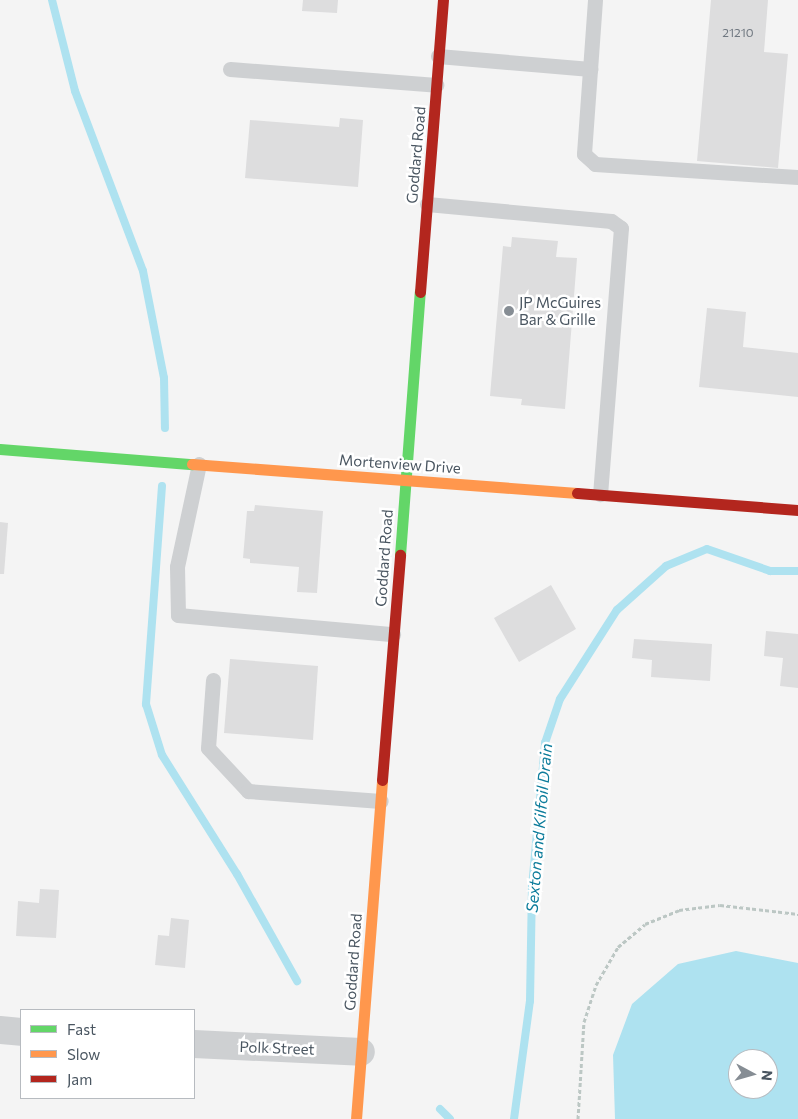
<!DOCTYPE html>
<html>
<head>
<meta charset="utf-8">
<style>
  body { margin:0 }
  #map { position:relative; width:798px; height:1119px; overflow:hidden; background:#f4f4f4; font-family:Commissioner,sans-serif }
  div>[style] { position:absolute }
  .water>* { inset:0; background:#aee2f0 }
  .stream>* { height:8px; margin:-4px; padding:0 4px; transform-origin:4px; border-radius:4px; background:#aee2f0 }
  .building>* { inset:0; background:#ddddde }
  .path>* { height:3px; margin-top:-1.5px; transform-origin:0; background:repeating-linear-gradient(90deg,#bcc7c4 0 4px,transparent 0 6.5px) }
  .lane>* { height:15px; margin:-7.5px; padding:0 7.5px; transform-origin:7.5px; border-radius:7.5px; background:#ced0d2 }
  .street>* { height:28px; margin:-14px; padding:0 14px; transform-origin:14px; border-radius:14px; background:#ced0d2 }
  .fast>* { height:11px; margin:-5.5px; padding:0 5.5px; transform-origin:5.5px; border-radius:5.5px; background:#63d668 }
  .slow>* { height:11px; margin:-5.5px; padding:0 5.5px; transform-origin:5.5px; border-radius:5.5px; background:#ff974d }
  .jam>* { height:11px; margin:-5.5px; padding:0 5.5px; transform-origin:5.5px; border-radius:5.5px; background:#b3261e }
  .dots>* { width:14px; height:14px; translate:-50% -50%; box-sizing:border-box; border:2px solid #fff; border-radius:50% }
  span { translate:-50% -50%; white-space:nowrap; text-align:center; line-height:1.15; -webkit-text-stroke:5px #fff; paint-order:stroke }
  .number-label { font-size:12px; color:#707881 }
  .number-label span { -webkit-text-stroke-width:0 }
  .street-label { font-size:15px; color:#4a5661 }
  .poi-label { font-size:15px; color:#4a5661 }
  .left { translate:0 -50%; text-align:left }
  .water-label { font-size:16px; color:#0c7c9b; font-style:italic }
  .legend { position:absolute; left:20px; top:1009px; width:175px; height:90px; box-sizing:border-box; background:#fff; border:1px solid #b7bbc0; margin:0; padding:6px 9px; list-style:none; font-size:15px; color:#4a5661 }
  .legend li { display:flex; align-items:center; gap:10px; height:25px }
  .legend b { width:25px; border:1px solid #b7bbc0 }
  .north { position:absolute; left:728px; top:1049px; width:50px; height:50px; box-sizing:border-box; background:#fff; border:1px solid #b7bbc0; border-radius:50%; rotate:96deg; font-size:14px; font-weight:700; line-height:20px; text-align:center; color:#4a5661 }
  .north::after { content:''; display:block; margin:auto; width:18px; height:22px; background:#868d94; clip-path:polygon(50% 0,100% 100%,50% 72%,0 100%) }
</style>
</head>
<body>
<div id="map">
  <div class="water">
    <div style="clip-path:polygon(evenodd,736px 951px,798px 963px,798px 1119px,615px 1119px,613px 1055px,632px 1004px,678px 964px,736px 951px,738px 1059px,768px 1059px,768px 1089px,738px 1089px,738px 1059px)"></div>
  </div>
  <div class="stream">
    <div style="left:52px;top:0;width:94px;rotate:75.8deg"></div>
    <div style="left:75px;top:91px;width:192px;rotate:69.3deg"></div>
    <div style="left:143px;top:271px;width:109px;rotate:78.9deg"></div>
    <div style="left:164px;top:378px;width:50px;rotate:88.9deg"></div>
    <div style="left:162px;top:486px;width:219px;rotate:94.2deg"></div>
    <div style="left:146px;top:704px;width:53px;rotate:72.6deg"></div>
    <div style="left:162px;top:755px;width:141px;rotate:57.8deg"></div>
    <div style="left:237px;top:874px;width:123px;rotate:60.7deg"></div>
    <div style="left:440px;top:1109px;width:14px;rotate:45deg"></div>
    <div style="left:514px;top:1119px;width:119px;rotate:-82.3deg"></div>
    <div style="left:530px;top:1001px;width:114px;rotate:-89deg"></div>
    <div style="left:532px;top:887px;width:145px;rotate:-84.8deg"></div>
    <div style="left:545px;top:743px;width:46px;rotate:-71.2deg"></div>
    <div style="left:560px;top:699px;width:106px;rotate:-57.4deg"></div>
    <div style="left:617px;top:610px;width:66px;rotate:-41.9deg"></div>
    <div style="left:666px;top:566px;width:44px;rotate:-22.5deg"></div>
    <div style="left:707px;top:549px;width:67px;rotate:19.2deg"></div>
    <div style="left:770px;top:571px;width:28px"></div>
  </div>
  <div class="building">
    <div style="clip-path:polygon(303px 0,338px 0,337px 13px,302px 11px)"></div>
    <div style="clip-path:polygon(711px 0,768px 0,764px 52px,788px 54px,778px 168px,697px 161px)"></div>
    <div style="clip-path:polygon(340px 118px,363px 120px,358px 187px,245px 178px,250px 120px,339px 127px)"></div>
    <div style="clip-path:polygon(512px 237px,558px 241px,556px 257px,577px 258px,565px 409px,521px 405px,522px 399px,490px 396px,503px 246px,511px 247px)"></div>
    <div style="clip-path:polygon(707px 308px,746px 312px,743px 347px,798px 353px,798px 397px,699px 387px)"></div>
    <div style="clip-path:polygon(255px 505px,323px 511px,317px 593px,297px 592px,299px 567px,250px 563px,250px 559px,243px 558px,247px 511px,254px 511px)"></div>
    <div style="clip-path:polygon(0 522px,8px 523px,4px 574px,0 574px)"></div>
    <div style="clip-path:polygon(551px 585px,576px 629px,519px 662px,494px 618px)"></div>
    <div style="clip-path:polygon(766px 631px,798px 634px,798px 688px,780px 686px,783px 658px,764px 656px)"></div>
    <div style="clip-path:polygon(634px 639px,712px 644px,710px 681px,651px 677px,652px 660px,632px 658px)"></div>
    <div style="clip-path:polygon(230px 659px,318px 666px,313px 740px,224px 733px)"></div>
    <div style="clip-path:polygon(40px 889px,59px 890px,56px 938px,16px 936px,18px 901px,39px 903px)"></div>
    <div style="clip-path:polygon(171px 918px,189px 920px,185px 968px,155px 965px,158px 935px,169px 936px)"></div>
  </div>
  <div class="path">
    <div style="left:578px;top:1119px;width:97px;rotate:-86.5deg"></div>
    <div style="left:584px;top:1022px;width:39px;rotate:-72deg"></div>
    <div style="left:596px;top:985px;width:44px;rotate:-59.9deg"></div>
    <div style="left:618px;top:947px;width:35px;rotate:-40deg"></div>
    <div style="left:645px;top:924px;width:37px;rotate:-22deg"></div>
    <div style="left:679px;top:910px;width:41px;rotate:-7deg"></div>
    <div style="left:720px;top:905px;width:79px;rotate:6.6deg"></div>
  </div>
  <div class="lane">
    <div style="left:595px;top:0;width:154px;rotate:94.1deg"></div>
    <div style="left:584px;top:154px;width:15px;rotate:42deg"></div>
    <div style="left:595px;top:164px;width:203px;rotate:3.7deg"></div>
    <div style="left:438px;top:56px;width:153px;rotate:4.9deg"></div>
    <div style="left:230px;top:69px;width:207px;rotate:4.4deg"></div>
    <div style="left:427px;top:204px;width:185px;rotate:5.3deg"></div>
    <div style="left:611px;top:221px;width:12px;rotate:35deg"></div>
    <div style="left:621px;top:228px;width:267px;rotate:94.5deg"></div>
    <div style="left:199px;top:464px;width:105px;rotate:102.1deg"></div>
    <div style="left:177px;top:567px;width:48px;rotate:88.8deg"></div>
    <div style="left:178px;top:615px;width:216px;rotate:5.1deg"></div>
    <div style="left:213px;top:680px;width:68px;rotate:94.2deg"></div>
    <div style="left:208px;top:748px;width:59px;rotate:47.1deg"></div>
    <div style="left:248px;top:791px;width:133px;rotate:4.3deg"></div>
  </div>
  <div class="street">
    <div style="left:0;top:1030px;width:21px;rotate:5deg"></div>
    <div style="left:194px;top:1044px;width:167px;rotate:2.7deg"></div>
  </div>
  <div class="fast">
    <div style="left:0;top:449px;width:193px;rotate:4.5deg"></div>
    <div style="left:400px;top:555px;width:264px;rotate:-85.7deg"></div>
  </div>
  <div class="slow">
    <div style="left:192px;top:464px;width:386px;rotate:4.3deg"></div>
    <div style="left:356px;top:1119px;width:340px;rotate:-85.6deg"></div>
  </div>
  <div class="jam">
    <div style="left:420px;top:292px;width:293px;rotate:-85.5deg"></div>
    <div style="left:577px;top:493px;width:222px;rotate:4.4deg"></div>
    <div style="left:382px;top:780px;width:226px;rotate:-85.4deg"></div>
  </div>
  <div class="dots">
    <div style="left:509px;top:311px;background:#868d94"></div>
  </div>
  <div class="number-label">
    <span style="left:738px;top:33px">21210</span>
  </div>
  <div class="street-label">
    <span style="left:416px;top:155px;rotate:-85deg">Goddard Road</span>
    <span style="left:400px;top:464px;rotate:4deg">Mortenview Drive</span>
    <span style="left:384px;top:558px;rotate:-86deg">Goddard Road</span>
    <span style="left:353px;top:962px;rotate:-86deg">Goddard Road</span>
    <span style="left:277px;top:1048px;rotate:2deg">Polk Street</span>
  </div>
  <div class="poi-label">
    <span class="left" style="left:519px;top:311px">JP McGuires<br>Bar &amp; Grille</span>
  </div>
  <div class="water-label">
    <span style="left:539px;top:828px;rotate:-85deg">Sexton and Kilfoil Drain</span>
  </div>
  <ul class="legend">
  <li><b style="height:6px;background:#63d668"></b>Fast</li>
  <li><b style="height:6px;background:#ff974d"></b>Slow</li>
  <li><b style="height:6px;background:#b3261e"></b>Jam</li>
  </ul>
  <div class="north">N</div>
</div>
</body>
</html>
